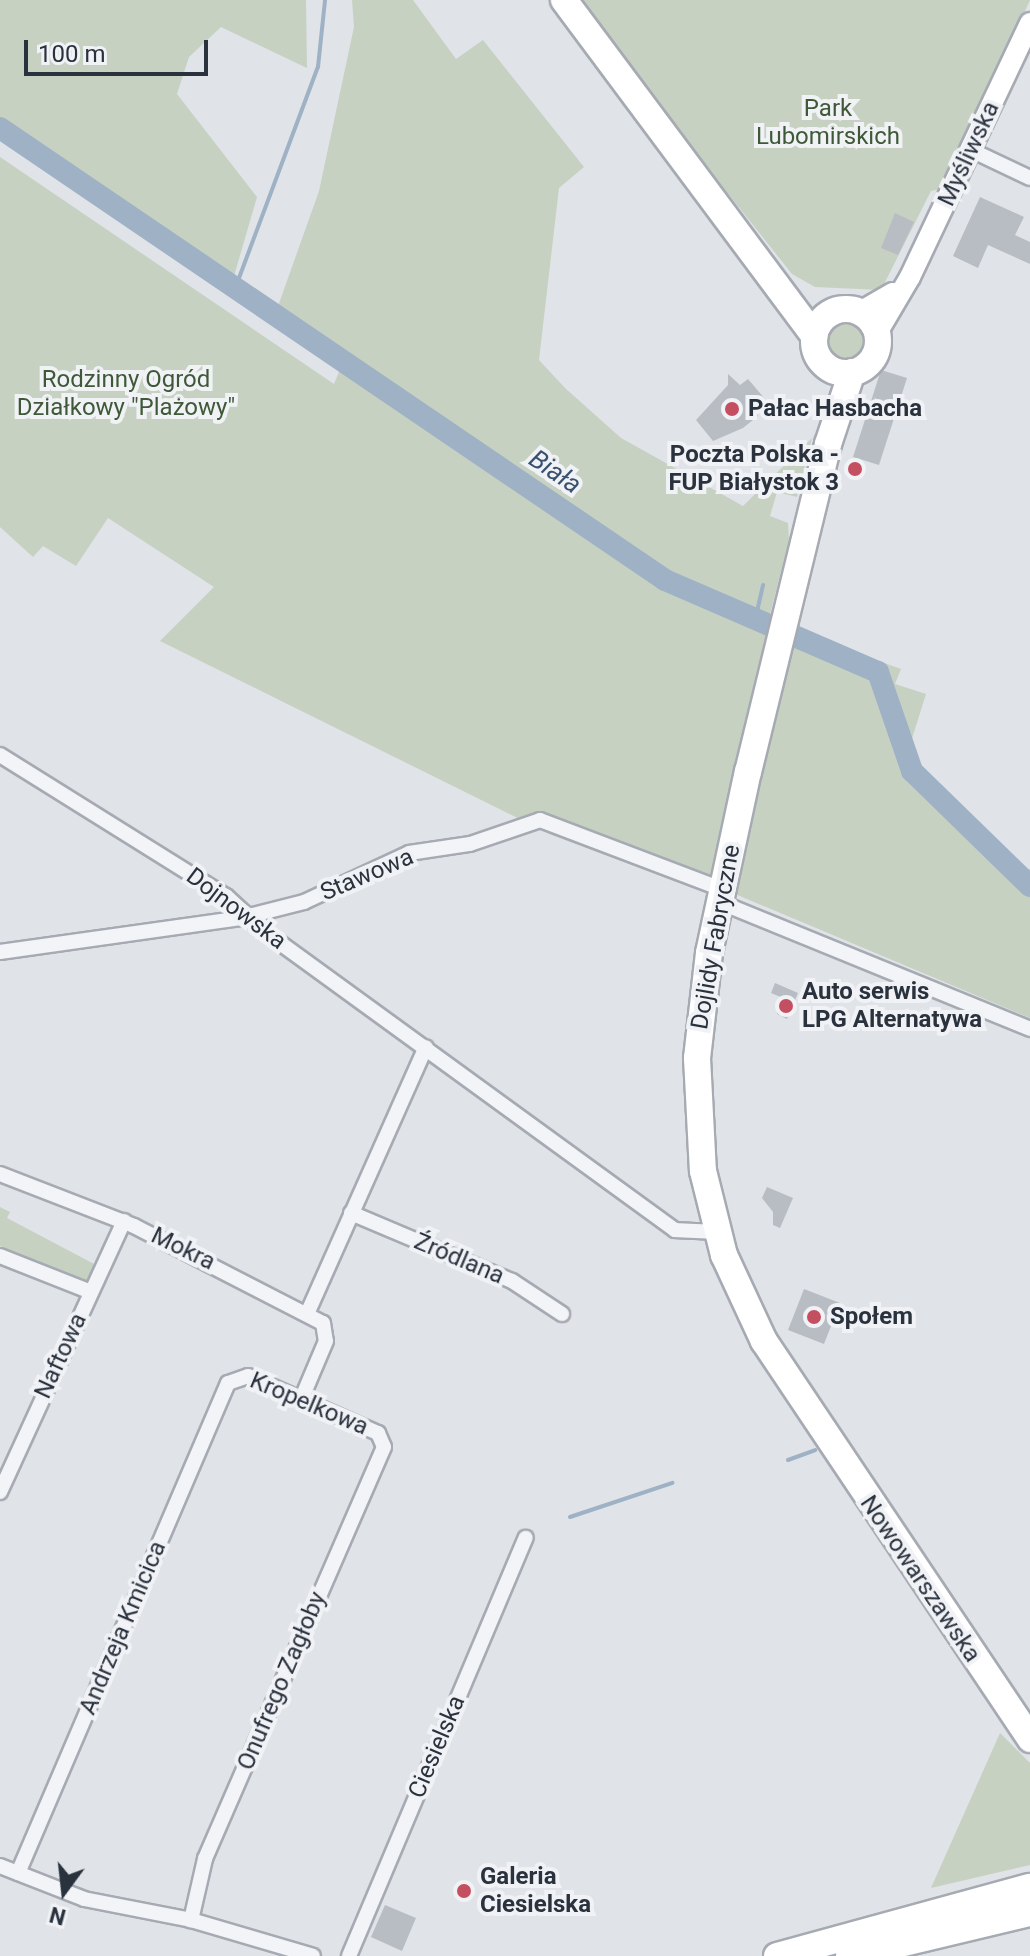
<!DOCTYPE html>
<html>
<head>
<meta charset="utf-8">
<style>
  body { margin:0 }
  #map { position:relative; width:1030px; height:1956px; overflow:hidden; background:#e0e3e8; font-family:Roboto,sans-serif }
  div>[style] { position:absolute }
  .green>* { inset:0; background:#c6d1c2 }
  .round { border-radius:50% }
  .stream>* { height:4px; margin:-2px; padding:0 2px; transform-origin:2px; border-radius:2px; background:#9eb1c5 }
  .river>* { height:22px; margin:-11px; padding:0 11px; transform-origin:11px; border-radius:11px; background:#9eb1c5 }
  .building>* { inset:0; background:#b8bdc4 }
  .roads { filter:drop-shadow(2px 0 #a6aab2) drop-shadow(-2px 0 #a6aab2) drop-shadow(0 2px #a6aab2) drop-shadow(0 -2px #a6aab2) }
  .street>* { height:14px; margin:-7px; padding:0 7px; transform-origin:7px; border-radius:7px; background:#f3f4f7 }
  .secondary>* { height:20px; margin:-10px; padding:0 10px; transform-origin:10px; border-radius:10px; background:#fff }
  .highway>* { height:26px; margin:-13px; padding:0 13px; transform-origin:13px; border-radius:13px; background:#fff }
  .highway>.ring { margin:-13px; padding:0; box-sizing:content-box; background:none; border:26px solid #fff; border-radius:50% }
  .dots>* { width:22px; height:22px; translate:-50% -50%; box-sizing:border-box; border:4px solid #f0f2f6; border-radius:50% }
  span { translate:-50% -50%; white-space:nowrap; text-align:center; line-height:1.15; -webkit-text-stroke:8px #f0f2f6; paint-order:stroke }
  .park-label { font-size:24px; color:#3f5938 }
  .street-label { font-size:24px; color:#2a323e }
  .poi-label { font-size:24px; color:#2a323e; font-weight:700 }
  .left { translate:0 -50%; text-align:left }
  .right { translate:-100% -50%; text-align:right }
  .water-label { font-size:26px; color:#37516f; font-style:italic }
  .north { position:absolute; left:24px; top:1852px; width:80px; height:80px; -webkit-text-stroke:6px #f0f2f6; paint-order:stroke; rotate:195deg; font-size:22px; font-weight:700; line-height:32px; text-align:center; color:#2a323e }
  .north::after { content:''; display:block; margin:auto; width:28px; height:36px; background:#2a323e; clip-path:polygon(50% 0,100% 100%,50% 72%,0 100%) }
  .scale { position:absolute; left:24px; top:40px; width:184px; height:36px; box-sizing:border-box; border:4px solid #2a323e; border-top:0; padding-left:10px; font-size:24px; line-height:28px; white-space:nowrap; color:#2a323e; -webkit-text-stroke:6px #f0f2f6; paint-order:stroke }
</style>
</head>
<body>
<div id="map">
  <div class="green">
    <div style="clip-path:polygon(0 0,306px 0,307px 68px,221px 27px,189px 57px,177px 94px,257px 197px,232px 283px,0 127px)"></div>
    <div style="clip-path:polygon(352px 0,413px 0,456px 59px,483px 40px,584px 167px,559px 188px,539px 360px,565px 388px,621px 438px,743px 506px,812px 438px,797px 497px,777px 492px,770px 516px,788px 523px,789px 540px,768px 622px,901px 669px,895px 684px,926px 694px,910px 745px,915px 770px,1010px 867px,1030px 869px,1030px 1018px,728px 891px,709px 894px,552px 835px,160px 641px,214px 587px,108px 518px,76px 566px,43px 546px,33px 557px,0 527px,0 157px,334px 384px,346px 355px,277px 309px,319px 191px,354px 27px)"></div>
    <div style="clip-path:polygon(574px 0,1030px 0,945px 188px,931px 191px,881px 290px,815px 287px,792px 274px)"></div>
    <div class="round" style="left:823px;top:319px;width:44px;height:44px"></div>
    <div style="clip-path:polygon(0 1207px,10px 1212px,7px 1218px,96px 1265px,86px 1283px,0 1246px)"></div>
    <div style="clip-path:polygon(1000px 1733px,1030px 1763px,1030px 1865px,931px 1888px)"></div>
  </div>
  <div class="stream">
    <div style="left:236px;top:286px;width:234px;rotate:-69.5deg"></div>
    <div style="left:318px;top:67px;width:67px;rotate:-84deg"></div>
    <div style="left:755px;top:620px;width:36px;rotate:-77deg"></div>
    <div style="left:788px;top:1460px;width:29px;rotate:-20deg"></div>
    <div style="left:570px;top:1517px;width:108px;rotate:-18.4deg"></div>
  </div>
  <div class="river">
    <div style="left:0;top:128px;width:804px;rotate:34.2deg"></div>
    <div style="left:665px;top:580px;width:232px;rotate:23.4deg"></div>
    <div style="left:878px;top:672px;width:105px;rotate:71deg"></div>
    <div style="left:912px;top:771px;width:165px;rotate:44.3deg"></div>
  </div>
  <div class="building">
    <div style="clip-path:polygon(980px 197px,1024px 217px,1015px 235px,1030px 242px,1030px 264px,988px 245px,978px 268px,953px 256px)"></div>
    <div style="clip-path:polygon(895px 213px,914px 222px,898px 255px,881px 248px)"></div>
    <div style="clip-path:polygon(881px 370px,907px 378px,879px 465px,853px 457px)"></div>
    <div style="clip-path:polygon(728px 374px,740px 385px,748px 379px,765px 399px,754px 408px,758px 416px,743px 428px,713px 441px,696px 420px,728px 385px)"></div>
    <div style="clip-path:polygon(775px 983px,798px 993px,787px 1019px,777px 1014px,783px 998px,771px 993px)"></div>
    <div style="clip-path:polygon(767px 1187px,793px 1198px,780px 1228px,773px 1225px,773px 1212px,762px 1198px)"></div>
    <div style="clip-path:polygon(804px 1289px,840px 1303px,824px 1344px,788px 1330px)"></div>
    <div style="clip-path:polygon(385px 1905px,416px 1918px,402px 1951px,371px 1937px)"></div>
  </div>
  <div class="roads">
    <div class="street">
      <div style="left:971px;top:150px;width:65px;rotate:25.4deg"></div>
      <div style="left:0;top:755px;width:266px;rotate:32deg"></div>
      <div style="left:226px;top:896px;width:53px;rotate:42.7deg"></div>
      <div style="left:265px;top:932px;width:507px;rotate:36.01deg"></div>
      <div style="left:675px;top:1230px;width:41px;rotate:2.8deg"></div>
      <div style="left:719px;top:902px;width:336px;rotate:22.2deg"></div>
      <div style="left:0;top:952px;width:243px;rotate:-8deg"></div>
      <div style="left:241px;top:918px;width:65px;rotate:-14.3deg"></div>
      <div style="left:304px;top:902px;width:116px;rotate:-25deg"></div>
      <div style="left:409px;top:853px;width:62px;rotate:-8.4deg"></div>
      <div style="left:470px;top:844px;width:74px;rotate:-18.9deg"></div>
      <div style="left:540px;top:820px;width:195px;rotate:20.8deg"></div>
      <div style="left:0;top:1174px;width:144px;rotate:21.2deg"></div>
      <div style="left:134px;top:1226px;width:212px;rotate:27.2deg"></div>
      <div style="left:323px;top:1323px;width:18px;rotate:81deg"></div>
      <div style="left:326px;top:1341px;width:64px;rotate:113deg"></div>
      <div style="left:351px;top:1213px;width:175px;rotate:22.9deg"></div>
      <div style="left:512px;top:1281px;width:60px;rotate:33.4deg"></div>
      <div style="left:0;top:1256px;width:98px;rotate:21.6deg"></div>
      <div style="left:307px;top:1314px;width:292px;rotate:-66deg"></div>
      <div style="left:0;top:1492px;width:298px;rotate:-65.4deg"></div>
      <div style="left:0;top:1866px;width:90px;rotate:21.4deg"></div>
      <div style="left:84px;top:1899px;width:109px;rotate:11.1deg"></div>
      <div style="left:191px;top:1920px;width:127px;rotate:16.4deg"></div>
      <div style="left:18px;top:1873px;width:533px;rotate:-66.8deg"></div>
      <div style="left:228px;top:1383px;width:21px;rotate:-19deg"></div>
      <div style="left:248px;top:1376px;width:142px;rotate:23.7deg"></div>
      <div style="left:378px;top:1433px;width:15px;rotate:67deg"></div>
      <div style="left:384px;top:1447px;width:449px;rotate:113.5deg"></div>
      <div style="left:205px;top:1859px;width:63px;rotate:102.9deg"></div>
      <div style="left:349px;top:1956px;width:454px;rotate:-67.1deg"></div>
    </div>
    <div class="secondary">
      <div style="left:860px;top:312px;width:38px;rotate:-30deg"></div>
      <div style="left:877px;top:333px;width:65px;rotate:-59.5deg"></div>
      <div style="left:910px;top:277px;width:281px;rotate:-64.7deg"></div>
    </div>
    <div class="highway">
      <div style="left:564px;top:0;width:419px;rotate:53.3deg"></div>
      <div class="ring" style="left:814px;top:309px;width:38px;height:38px"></div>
      <div style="left:852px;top:372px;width:76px;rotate:108.4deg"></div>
      <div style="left:828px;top:444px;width:337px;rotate:103.7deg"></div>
      <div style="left:748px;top:771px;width:186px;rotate:102.1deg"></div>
      <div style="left:709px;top:953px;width:106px;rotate:96.5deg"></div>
      <div style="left:697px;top:1058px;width:113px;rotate:87deg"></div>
      <div style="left:703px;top:1171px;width:87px;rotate:76deg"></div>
      <div style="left:724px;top:1255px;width:95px;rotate:65.1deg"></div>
      <div style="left:764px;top:1341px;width:479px;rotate:56.2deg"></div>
      <div style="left:777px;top:1956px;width:262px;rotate:-15.3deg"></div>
      <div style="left:849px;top:1956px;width:186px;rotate:-13.4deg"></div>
    </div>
  </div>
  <div class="dots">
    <div style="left:732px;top:409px;background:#c44f61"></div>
    <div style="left:855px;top:469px;background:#c44f61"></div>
    <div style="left:786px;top:1006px;background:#c44f61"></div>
    <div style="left:814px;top:1317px;background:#c44f61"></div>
    <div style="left:464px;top:1891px;background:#c44f61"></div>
  </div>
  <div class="park-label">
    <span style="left:828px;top:123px">Park<br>Lubomirskich</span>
    <span style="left:126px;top:394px">Rodzinny Ogród<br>Działkowy "Plażowy"</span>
  </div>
  <div class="street-label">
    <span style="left:969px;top:154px;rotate:-65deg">Myśliwska</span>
    <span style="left:367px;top:875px;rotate:-23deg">Stawowa</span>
    <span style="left:236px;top:909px;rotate:37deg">Dojnowska</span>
    <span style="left:716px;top:937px;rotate:-80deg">Dojlidy Fabryczne</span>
    <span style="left:183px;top:1249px;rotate:26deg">Mokra</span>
    <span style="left:459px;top:1259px;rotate:23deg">Źródlana</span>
    <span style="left:61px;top:1356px;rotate:-65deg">Naftowa</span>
    <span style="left:309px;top:1404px;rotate:23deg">Kropelkowa</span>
    <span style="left:920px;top:1579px;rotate:56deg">Nowowarszawska</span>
    <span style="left:123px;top:1628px;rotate:-67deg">Andrzeja Kmicica</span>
    <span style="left:282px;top:1681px;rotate:-67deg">Onufrego Zagłoby</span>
    <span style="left:437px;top:1747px;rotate:-67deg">Ciesielska</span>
  </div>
  <div class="poi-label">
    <span class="left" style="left:748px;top:409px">Pałac Hasbacha</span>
    <span class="right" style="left:839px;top:469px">Poczta Polska -<br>FUP Białystok 3</span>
    <span class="left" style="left:802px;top:1006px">Auto serwis<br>LPG Alternatywa</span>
    <span class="left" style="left:830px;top:1317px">Społem</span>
    <span class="left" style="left:480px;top:1891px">Galeria<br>Ciesielska</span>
  </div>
  <div class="water-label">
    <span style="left:555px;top:472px;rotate:34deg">Biała</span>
  </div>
  <div class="north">N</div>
  <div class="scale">100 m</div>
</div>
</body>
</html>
